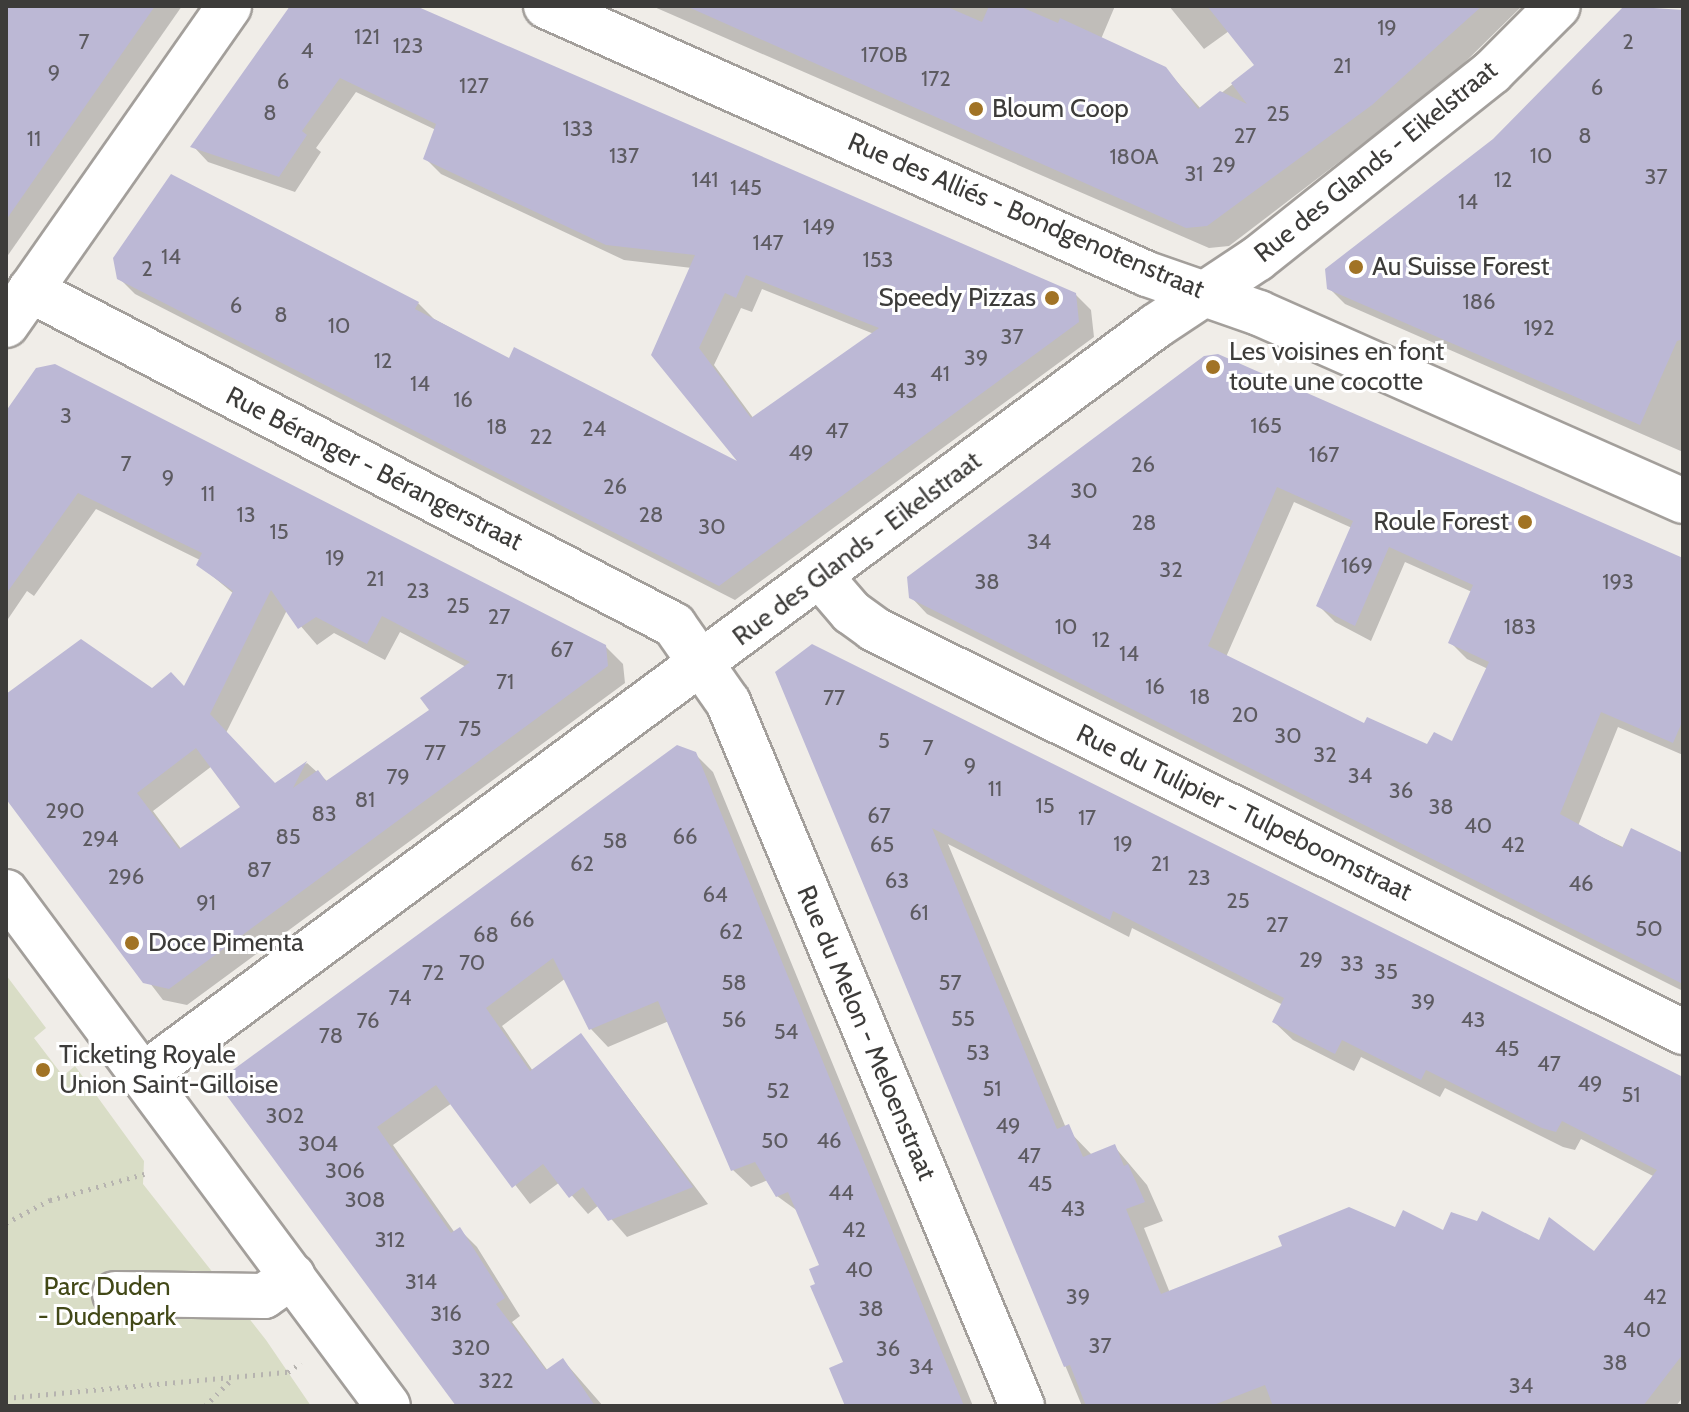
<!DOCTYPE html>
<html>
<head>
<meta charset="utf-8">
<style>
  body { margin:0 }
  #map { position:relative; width:1689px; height:1412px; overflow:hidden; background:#f0ede8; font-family:Cabin,sans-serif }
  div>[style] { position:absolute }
  .green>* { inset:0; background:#d9ddc6 }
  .shadow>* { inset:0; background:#0003 }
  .building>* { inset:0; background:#bcb8d5 }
  .path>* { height:5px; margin-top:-2.5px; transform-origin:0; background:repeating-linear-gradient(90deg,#b6b3af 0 2px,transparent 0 8px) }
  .roads { filter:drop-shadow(2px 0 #a39f9b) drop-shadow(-2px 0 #a39f9b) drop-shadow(0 2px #a39f9b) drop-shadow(0 -2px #a39f9b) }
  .minor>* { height:44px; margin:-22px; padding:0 22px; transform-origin:22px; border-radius:22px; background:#fff }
  .dots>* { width:22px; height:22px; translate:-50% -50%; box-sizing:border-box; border:4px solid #fff; border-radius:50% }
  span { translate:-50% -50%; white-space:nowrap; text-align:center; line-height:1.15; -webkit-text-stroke:6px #fff; paint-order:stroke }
  .number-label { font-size:22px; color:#5d5b61 }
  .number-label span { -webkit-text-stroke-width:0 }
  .poi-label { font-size:26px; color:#3d3c3a }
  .left { translate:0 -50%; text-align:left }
  .right { translate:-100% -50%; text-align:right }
  .street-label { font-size:26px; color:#3d3c3a }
  .park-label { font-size:26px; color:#424817 }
  .frame { position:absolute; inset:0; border:8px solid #3d3c3a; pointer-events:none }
</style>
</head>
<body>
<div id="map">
  <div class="green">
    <div style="clip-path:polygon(6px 975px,46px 1028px,34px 1038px,63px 1076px,75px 1066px,144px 1161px,143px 1184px,266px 1340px,311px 1406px,6px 1406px)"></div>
  </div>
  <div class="shadow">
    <div style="clip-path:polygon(22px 6px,182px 6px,6px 258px,6px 29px)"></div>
    <div style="clip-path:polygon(evenodd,291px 6px,411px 6px,1075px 294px,1091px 310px,1094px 337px,735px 600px,135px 294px,119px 278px,418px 303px,434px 319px,510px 360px,744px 467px,654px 354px,692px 268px,624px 260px,441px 174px,425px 158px,436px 130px,356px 92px,316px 148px,321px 152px,295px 192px,208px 162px,193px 146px,291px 6px,762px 289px,874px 334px,754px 419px,714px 365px,741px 308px,752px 312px,762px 289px)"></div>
    <div style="clip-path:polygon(652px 6px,1115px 6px,1101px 39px,1165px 68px,1201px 109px,1257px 65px,1229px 31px,1204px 49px,1169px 6px,1522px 6px,1449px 78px,1229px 246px,1209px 248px)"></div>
    <div style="clip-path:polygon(1626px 6px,1683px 12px,1683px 452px,1345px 304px,1329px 288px,1494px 140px)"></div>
    <div style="clip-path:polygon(evenodd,1205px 358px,1683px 559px,1683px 755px,1618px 727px,1578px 826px,1683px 875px,1683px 991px,927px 614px,911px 597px,1205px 358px,1294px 502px,1352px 528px,1319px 606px,1335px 622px,1371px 641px,1405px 562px,1472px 592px,1450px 642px,1467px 659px,1488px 669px,1452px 744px,1428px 746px,1365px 726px,1226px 657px,1294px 502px)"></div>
    <div style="clip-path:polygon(evenodd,6px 414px,605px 646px,623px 664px,625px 683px,187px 1005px,163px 1000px,6px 796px,6px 690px,9px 694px,184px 689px,234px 594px,198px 564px,200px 560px,96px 509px,34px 596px,27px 591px,6px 622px,6px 414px,287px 610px,317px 645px,334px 633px,385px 660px,400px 632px,466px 667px,432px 710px,328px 782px,307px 763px,275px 785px,226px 733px,287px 610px,6px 414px,212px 766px,243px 807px,182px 850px,153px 811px,212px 766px)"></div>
    <div style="clip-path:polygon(evenodd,777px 672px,1683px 1079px,1683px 1397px,1676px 1406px,1082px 1406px,777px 672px,948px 844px,1129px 937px,1132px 928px,1283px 1005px,1274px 1022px,1293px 1040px,1354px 1071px,1361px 1057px,1440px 1097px,1445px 1088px,1563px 1147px,1575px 1150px,1581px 1139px,1655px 1177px,1594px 1254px,1540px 1243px,1396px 1230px,1170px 1293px,1144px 1228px,1163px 1221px,1147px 1185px,1114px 1146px,1092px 1155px,1066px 1128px,948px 844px)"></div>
    <div style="clip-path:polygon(695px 754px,713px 772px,973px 1406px,849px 1406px,845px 1364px,818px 1286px,822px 1266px,799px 1212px,777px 1196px,768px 1180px,751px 1187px,733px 1170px,669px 1021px,608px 1047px,591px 1029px,566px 978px,502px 1026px,533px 1071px,581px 1035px,708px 1204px,627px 1237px,599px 1205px,588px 1214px,560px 1182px,530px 1204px,452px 1103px,393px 1145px,455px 1233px,460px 1230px,477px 1247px,520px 1316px,512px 1322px,548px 1371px,563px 1360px,603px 1406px,459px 1406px,226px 1091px)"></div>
  </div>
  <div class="building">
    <div style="clip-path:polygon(6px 6px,155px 6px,6px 220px)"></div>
    <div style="clip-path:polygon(evenodd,290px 6px,416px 6px,1076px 293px,1079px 322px,719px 586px,117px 279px,113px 258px,171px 174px,419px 302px,415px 309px,509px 358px,514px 347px,737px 461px,651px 355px,695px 255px,606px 245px,423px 159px,436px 124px,340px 78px,302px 131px,307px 135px,279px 177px,190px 147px,290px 6px,746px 275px,879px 328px,751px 418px,699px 348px,725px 293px,736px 298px,746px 275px)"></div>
    <div style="clip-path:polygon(686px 6px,945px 6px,982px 22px,989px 6px,1019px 6px,1058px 23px,1060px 18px,1166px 67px,1198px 109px,1220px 91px,1247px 104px,1231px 83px,1254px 65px,1207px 6px,1482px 6px,1372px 105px,1207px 226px,1186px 228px)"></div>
    <div style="clip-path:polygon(1624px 6px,1683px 10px,1683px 339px,1677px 341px,1640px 425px,1327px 289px,1325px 269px,1493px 139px)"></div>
    <div style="clip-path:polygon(evenodd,1218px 354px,1683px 558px,1683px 720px,1673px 743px,1601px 712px,1560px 814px,1622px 848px,1631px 828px,1683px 853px,1683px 984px,909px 598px,907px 577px,1204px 356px,1218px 354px,1277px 487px,1353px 521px,1316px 606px,1355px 626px,1389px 547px,1473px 585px,1448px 643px,1489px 662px,1452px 741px,1434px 732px,1427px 744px,1367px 717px,1364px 723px,1208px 646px,1277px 487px)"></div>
    <div style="clip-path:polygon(evenodd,55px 364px,606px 645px,608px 666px,169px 989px,143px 983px,6px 799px,6px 694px,81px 639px,152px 688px,171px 672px,184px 686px,233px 591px,196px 565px,202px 553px,78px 493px,6px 594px,6px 411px,36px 368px,55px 364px,271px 590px,298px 629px,316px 617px,367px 644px,382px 616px,470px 662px,420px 698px,429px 710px,326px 781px,318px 770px,293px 788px,307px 761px,275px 783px,210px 714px,271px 590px,55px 364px,196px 748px,240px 807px,179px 849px,137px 793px,196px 748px)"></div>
    <div style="clip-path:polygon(evenodd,812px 644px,1683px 1077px,1683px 1354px,1643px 1406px,1273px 1406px,1265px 1385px,1211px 1406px,1086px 1406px,1070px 1365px,1064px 1367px,775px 672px,812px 644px,932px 828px,1110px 920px,1113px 911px,1284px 998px,1272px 1022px,1335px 1054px,1342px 1040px,1421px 1080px,1426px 1070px,1542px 1128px,1556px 1132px,1562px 1121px,1657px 1170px,1594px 1251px,1549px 1217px,1539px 1240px,1482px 1211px,1477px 1221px,1451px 1212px,1443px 1230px,1403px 1210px,1395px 1227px,1349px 1207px,1278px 1236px,1282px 1246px,1161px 1294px,1126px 1209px,1145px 1202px,1128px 1164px,1124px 1166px,1115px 1144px,1083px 1157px,1069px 1124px,1057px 1129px,932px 828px)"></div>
    <div style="clip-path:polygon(677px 745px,696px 752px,964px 1406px,845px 1406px,829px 1368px,843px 1362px,810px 1286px,815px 1284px,809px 1269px,819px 1265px,788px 1192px,776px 1197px,755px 1162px,731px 1171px,658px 1001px,589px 1030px,553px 958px,486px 1008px,530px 1071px,581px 1033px,693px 1187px,608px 1221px,583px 1187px,569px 1198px,543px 1164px,512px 1188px,436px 1085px,377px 1127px,451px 1233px,460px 1227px,505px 1298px,496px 1304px,546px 1370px,563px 1358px,595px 1406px,456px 1406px,224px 1092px,226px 1075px)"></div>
  </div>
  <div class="path">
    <div style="left:6px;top:1223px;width:50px;rotate:-27.6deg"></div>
    <div style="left:50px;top:1200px;width:98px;rotate:-15.5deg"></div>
    <div style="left:6px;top:1398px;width:283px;rotate:-5.3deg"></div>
    <div style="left:288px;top:1372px;width:16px;rotate:-35deg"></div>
    <div style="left:205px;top:1406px;width:38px;rotate:-45deg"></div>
  </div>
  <div class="roads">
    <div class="minor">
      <div style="left:546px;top:6px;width:658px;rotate:24.03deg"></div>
      <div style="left:1147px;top:274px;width:119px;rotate:19.2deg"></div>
      <div style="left:1259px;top:313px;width:464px;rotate:23.9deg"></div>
      <div style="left:30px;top:290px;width:726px;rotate:27.48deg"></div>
      <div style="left:674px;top:625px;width:94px;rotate:55deg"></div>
      <div style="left:728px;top:702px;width:763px;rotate:67.33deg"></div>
      <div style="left:6px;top:325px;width:389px;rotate:-55deg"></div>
      <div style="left:820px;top:576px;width:48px;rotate:49.3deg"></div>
      <div style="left:851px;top:612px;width:29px;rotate:36deg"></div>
      <div style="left:874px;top:629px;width:904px;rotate:26.48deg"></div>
      <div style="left:6px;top:892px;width:640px;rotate:53.38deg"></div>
      <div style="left:142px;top:1076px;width:1261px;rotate:-36.49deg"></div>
      <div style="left:1156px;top:326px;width:121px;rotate:-33.6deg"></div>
      <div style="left:1257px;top:259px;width:300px;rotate:-38.5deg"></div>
      <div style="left:1492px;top:72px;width:93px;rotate:-45deg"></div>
      <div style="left:115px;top:1294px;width:149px;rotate:0.8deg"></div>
      <div style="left:264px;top:1296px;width:35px;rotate:-35deg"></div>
    </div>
  </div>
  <div class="dots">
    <div style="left:976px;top:109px;background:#a17325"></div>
    <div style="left:1356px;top:267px;background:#a17325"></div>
    <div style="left:1052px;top:298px;background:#a17325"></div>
    <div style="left:1213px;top:367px;background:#a17325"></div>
    <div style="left:1525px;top:522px;background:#a17325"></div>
    <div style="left:132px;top:943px;background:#a17325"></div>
    <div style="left:43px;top:1070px;background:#a17325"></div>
  </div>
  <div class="number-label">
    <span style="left:1387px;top:28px">19</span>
    <span style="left:367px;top:37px">121</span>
    <span style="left:84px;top:42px">7</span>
    <span style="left:1628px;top:42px">2</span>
    <span style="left:408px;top:46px">123</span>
    <span style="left:307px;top:51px">4</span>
    <span style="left:884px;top:55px">170B</span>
    <span style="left:1342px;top:66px">21</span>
    <span style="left:54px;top:73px">9</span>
    <span style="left:936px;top:79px">172</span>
    <span style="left:283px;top:82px">6</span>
    <span style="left:474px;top:86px">127</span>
    <span style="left:1597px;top:88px">6</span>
    <span style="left:270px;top:113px">8</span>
    <span style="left:1278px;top:114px">25</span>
    <span style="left:578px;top:129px">133</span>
    <span style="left:1245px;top:136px">27</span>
    <span style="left:1585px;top:136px">8</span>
    <span style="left:34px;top:139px">11</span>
    <span style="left:624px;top:156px">137</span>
    <span style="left:1541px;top:156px">10</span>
    <span style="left:1134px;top:157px">180A</span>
    <span style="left:1224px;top:165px">29</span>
    <span style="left:1194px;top:174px">31</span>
    <span style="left:1656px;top:177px">37</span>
    <span style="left:705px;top:180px">141</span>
    <span style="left:1503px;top:180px">12</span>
    <span style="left:746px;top:188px">145</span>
    <span style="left:1468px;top:202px">14</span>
    <span style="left:819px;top:227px">149</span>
    <span style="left:768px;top:243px">147</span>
    <span style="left:171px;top:257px">14</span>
    <span style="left:878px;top:260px">153</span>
    <span style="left:147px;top:269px">2</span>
    <span style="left:1479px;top:302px">186</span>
    <span style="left:236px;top:306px">6</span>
    <span style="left:281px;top:315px">8</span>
    <span style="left:339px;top:326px">10</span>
    <span style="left:1539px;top:328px">192</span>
    <span style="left:1012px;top:337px">37</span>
    <span style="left:976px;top:358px">39</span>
    <span style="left:383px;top:361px">12</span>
    <span style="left:940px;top:374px">41</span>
    <span style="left:420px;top:384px">14</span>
    <span style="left:905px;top:391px">43</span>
    <span style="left:463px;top:400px">16</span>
    <span style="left:66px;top:416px">3</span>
    <span style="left:1266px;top:426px">165</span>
    <span style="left:497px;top:427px">18</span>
    <span style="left:594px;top:429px">24</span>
    <span style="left:837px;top:431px">47</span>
    <span style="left:541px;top:437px">22</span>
    <span style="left:801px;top:453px">49</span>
    <span style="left:1324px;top:455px">167</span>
    <span style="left:126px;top:464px">7</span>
    <span style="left:1143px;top:465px">26</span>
    <span style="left:168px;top:478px">9</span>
    <span style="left:615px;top:487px">26</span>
    <span style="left:1084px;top:491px">30</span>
    <span style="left:208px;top:494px">11</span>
    <span style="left:246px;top:515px">13</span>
    <span style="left:651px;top:515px">28</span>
    <span style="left:1144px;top:523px">28</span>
    <span style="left:712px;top:527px">30</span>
    <span style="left:279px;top:532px">15</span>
    <span style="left:1039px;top:542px">34</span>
    <span style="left:335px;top:558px">19</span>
    <span style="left:1357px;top:566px">169</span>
    <span style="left:1171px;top:570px">32</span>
    <span style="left:375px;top:579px">21</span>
    <span style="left:987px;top:582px">38</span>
    <span style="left:1618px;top:582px">193</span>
    <span style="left:418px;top:591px">23</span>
    <span style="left:458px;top:606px">25</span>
    <span style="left:499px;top:617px">27</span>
    <span style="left:1066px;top:627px">10</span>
    <span style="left:1520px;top:627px">183</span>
    <span style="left:1101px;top:640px">12</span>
    <span style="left:562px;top:650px">67</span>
    <span style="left:1129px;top:654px">14</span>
    <span style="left:505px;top:682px">71</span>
    <span style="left:1155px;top:687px">16</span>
    <span style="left:1200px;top:697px">18</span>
    <span style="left:834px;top:698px">77</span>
    <span style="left:1245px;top:715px">20</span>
    <span style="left:470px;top:729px">75</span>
    <span style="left:1288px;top:736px">30</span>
    <span style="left:884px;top:741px">5</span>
    <span style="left:928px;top:748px">7</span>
    <span style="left:435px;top:753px">77</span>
    <span style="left:1325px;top:755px">32</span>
    <span style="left:970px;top:766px">9</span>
    <span style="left:1360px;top:776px">34</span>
    <span style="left:398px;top:777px">79</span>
    <span style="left:995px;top:789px">11</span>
    <span style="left:1401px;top:791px">36</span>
    <span style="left:365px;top:800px">81</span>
    <span style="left:1045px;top:806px">15</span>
    <span style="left:1441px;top:807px">38</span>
    <span style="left:65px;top:811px">290</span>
    <span style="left:324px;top:814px">83</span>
    <span style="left:879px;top:816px">67</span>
    <span style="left:1087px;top:818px">17</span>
    <span style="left:1478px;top:826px">40</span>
    <span style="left:288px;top:837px">85</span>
    <span style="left:685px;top:837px">66</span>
    <span style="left:100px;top:839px">294</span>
    <span style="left:615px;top:841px">58</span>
    <span style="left:1123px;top:844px">19</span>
    <span style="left:882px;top:845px">65</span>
    <span style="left:1513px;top:845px">42</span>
    <span style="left:582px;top:864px">62</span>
    <span style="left:1160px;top:864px">21</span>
    <span style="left:259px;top:870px">87</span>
    <span style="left:126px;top:877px">296</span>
    <span style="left:1199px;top:878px">23</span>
    <span style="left:897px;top:881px">63</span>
    <span style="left:1581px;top:884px">46</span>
    <span style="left:715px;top:895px">64</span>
    <span style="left:1238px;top:901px">25</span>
    <span style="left:206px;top:903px">91</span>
    <span style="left:919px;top:913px">61</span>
    <span style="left:522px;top:920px">66</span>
    <span style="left:1277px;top:925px">27</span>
    <span style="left:1649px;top:929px">50</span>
    <span style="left:731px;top:932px">62</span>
    <span style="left:486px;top:935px">68</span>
    <span style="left:1311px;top:960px">29</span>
    <span style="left:472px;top:963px">70</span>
    <span style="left:1352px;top:964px">33</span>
    <span style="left:1386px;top:972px">35</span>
    <span style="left:433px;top:973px">72</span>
    <span style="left:734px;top:983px">58</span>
    <span style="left:950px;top:983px">57</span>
    <span style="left:400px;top:998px">74</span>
    <span style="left:1423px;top:1002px">39</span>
    <span style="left:963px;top:1019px">55</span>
    <span style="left:734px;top:1020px">56</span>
    <span style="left:1473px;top:1020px">43</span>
    <span style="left:368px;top:1021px">76</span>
    <span style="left:786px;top:1032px">54</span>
    <span style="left:331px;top:1036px">78</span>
    <span style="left:1507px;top:1049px">45</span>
    <span style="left:978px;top:1053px">53</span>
    <span style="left:1549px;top:1064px">47</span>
    <span style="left:1590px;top:1084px">49</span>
    <span style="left:992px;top:1089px">51</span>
    <span style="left:778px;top:1091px">52</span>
    <span style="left:1631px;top:1095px">51</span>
    <span style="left:285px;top:1116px">302</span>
    <span style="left:1008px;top:1126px">49</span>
    <span style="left:775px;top:1141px">50</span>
    <span style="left:829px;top:1141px">46</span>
    <span style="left:318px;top:1144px">304</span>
    <span style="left:1029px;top:1156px">47</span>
    <span style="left:345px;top:1171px">306</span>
    <span style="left:1040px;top:1184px">45</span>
    <span style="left:841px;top:1193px">44</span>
    <span style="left:365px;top:1200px">308</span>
    <span style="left:1073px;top:1209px">43</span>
    <span style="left:854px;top:1230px">42</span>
    <span style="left:390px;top:1240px">312</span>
    <span style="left:859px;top:1270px">40</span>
    <span style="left:421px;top:1282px">314</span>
    <span style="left:1078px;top:1297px">39</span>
    <span style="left:1655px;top:1297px">42</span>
    <span style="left:871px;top:1309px">38</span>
    <span style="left:446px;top:1314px">316</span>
    <span style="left:1637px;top:1330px">40</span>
    <span style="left:1100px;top:1346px">37</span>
    <span style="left:471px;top:1348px">320</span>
    <span style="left:888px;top:1349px">36</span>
    <span style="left:1615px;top:1363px">38</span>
    <span style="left:921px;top:1367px">34</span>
    <span style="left:496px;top:1381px">322</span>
    <span style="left:1521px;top:1386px">34</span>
  </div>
  <div class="poi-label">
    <span class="left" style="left:992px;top:109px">Bloum Coop</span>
    <span class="left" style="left:1372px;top:267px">Au Suisse Forest</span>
    <span class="right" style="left:1036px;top:298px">Speedy Pizzas</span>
    <span class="left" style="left:1229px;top:367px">Les voisines en font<br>toute une cocotte</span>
    <span class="right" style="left:1509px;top:522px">Roule Forest</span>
    <span class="left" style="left:148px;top:943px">Doce Pimenta</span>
    <span class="left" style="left:59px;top:1070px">Ticketing Royale<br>Union Saint-Gilloise</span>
  </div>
  <div class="street-label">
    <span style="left:1376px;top:162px;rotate:-39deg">Rue des Glands - Eikelstraat</span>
    <span style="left:1026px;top:216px;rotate:23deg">Rue des Alliés - Bondgenotenstraat</span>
    <span style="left:374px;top:469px;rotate:27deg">Rue Béranger - Bérangerstraat</span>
    <span style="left:857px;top:549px;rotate:-37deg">Rue des Glands - Eikelstraat</span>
    <span style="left:1244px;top:813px;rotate:26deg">Rue du Tulipier - Tulpeboomstraat</span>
    <span style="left:866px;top:1033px;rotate:67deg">Rue du Melon - Meloenstraat</span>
  </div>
  <div class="park-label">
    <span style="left:107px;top:1302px">Parc Duden<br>- Dudenpark</span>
  </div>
  <div class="frame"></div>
</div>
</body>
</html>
